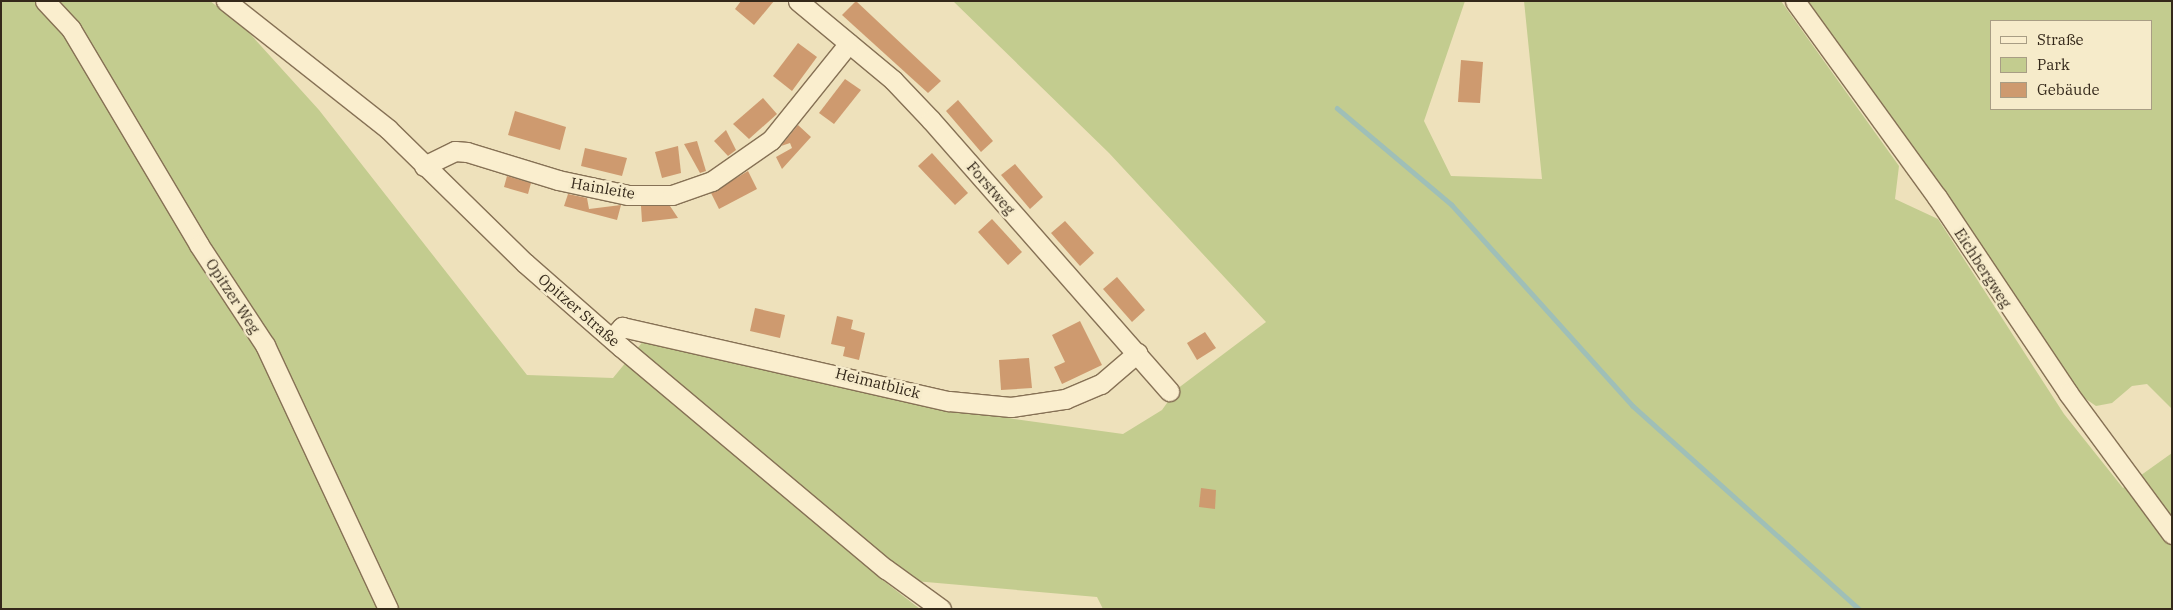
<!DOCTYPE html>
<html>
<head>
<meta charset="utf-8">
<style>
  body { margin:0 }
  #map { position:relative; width:2173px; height:610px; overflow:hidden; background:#eee1bb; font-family:"IBM Plex Serif",serif }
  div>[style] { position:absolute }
  .green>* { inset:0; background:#c3cc8f }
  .stream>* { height:4.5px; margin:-2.25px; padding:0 2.25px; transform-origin:2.25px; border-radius:2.25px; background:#9fbfb7 }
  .building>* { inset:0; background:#ce9a6f }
  .roads { filter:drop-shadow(1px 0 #867155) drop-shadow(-1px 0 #867155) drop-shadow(0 1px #867155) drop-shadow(0 -1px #867155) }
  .minor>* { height:19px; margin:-9.5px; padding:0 9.5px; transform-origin:9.5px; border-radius:9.5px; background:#faeece }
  span { translate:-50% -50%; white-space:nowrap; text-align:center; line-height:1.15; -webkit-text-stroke:5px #f6ebca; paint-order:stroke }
  .street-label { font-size:15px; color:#34281a }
  .frame { position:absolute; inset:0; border:2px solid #34281a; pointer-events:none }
  .legend { position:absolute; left:1990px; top:20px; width:162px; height:90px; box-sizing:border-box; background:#f6ebca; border:1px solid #a89d84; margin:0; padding:6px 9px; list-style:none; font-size:15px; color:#34281a }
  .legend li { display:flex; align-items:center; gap:10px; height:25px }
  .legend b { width:25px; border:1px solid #a89d84 }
</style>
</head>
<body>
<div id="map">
  <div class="green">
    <div style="clip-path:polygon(1px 1px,210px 1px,243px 26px,319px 110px,527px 375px,613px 378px,645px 339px,1014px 419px,1123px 434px,1162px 410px,1177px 389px,1266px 322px,1109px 153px,953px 1px,1465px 1px,1424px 121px,1451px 176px,1542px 179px,1524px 1px,1781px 1px,1899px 166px,1895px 199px,1938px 219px,2064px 414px,2123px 488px,2172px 453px,2172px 609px,1103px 609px,1097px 597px,880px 578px,920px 609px,1px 609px)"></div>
    <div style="clip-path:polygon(evenodd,1805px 1px,2172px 1px,2172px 409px,2147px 384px,2132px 386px,2112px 403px,2096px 406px,2083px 397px,1805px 1px,1992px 21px,2152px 21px,2152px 109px,1992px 109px,1992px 21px)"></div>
  </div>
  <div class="stream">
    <div style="left:1337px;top:108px;width:150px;rotate:40.1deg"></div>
    <div style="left:1452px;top:205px;width:270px;rotate:48deg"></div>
    <div style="left:1633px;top:406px;width:304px;rotate:41.9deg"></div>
  </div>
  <div class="building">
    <div style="clip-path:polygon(741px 1px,774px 1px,754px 25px,735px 9px)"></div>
    <div style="clip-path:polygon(856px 1px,941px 81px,928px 93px,842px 15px)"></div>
    <div style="clip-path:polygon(798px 43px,817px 57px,792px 91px,773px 76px)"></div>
    <div style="clip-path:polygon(1461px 60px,1483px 62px,1480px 103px,1458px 102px)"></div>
    <div style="clip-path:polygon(845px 79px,861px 90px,834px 124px,819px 113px)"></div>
    <div style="clip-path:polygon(763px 98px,777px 114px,749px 139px,733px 124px)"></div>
    <div style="clip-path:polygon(958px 100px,993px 141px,981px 152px,946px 111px)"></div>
    <div style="clip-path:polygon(515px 111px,566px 127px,560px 150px,508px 135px)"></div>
    <div style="clip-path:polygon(798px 125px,811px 137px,782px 169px,776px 157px,792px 148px,790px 143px,781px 146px)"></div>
    <div style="clip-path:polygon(726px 130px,736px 150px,728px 156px,714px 141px)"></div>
    <div style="clip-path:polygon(697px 141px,706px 171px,700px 173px,684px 144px)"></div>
    <div style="clip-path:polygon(678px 146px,681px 173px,662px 178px,655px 152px)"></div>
    <div style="clip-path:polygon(585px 148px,627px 158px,622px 176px,581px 166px)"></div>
    <div style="clip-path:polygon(932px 153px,968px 193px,955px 205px,918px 166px)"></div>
    <div style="clip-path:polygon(1015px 164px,1043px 197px,1030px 209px,1001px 175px)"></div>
    <div style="clip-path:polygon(748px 171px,757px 189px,719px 209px,711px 193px)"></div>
    <div style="clip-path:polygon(507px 176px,531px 183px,528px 194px,504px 187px)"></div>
    <div style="clip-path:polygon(568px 194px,587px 198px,589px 209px,621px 205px,617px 220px,564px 206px)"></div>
    <div style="clip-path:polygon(641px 206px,670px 206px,678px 218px,642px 222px)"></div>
    <div style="clip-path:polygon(992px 219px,1022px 252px,1008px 265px,978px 232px)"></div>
    <div style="clip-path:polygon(1065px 221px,1094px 253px,1080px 266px,1051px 233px)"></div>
    <div style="clip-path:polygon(1117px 277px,1145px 310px,1132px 322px,1103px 289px)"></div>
    <div style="clip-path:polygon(755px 308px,785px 315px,780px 338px,750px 331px)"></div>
    <div style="clip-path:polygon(837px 316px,853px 320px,851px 329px,865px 333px,859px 360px,843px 356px,845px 347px,831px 344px)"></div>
    <div style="clip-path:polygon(1080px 321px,1102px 365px,1062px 384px,1054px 367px,1065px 362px,1052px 335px)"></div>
    <div style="clip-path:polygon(1205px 332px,1216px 348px,1197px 360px,1187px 343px)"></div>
    <div style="clip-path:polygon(1029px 358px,1032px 388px,1001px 390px,999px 360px)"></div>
    <div style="clip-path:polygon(1201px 488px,1216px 490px,1215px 509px,1199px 507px)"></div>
  </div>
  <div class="roads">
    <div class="minor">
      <div style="left:45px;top:1px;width:38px;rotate:47deg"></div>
      <div style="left:71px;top:29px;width:251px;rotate:59.3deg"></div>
      <div style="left:199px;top:245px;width:120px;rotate:56.6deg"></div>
      <div style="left:265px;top:345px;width:291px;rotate:65deg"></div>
      <div style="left:226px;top:1px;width:206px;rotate:38.3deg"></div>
      <div style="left:388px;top:129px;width:192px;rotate:44.4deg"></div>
      <div style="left:525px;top:263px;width:128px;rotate:41.2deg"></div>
      <div style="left:621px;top:347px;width:346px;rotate:40deg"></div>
      <div style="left:886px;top:569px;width:68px;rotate:36deg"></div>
      <div style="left:798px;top:1px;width:124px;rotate:39.7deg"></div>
      <div style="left:893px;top:80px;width:55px;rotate:46.5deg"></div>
      <div style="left:931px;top:120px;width:361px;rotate:48.7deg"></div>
      <div style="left:1795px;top:1px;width:242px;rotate:54.1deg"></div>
      <div style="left:1937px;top:197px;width:236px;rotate:56.2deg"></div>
      <div style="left:2068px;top:393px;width:175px;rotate:53.6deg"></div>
      <div style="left:424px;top:166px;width:34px;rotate:-26deg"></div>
      <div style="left:455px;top:151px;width:12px;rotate:5deg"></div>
      <div style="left:467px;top:152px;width:95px;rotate:17.1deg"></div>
      <div style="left:558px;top:180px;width:72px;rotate:12.1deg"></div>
      <div style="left:628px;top:195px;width:44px"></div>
      <div style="left:672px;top:195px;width:42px;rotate:-19.3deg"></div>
      <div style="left:712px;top:181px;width:72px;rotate:-34.8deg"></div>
      <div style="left:771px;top:140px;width:124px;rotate:-51.2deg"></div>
      <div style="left:612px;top:338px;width:15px;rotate:-48deg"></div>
      <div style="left:622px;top:327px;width:335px;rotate:12.8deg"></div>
      <div style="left:949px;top:401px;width:62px;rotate:5.5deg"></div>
      <div style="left:1011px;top:407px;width:55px;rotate:-8.4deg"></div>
      <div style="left:1065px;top:399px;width:39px;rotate:-23deg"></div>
      <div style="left:1101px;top:384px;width:48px;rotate:-40.7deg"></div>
    </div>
  </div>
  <div class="street-label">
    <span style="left:603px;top:188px;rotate:10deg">Hainleite</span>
    <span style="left:991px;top:188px;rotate:49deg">Forstweg</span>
    <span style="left:1983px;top:268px;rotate:57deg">Eichbergweg</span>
    <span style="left:233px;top:296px;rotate:57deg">Opitzer Weg</span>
    <span style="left:579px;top:310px;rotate:41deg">Opitzer Straße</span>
    <span style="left:878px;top:383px;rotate:14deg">Heimatblick</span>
  </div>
  <div class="frame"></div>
  <ul class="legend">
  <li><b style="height:6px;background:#faeece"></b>Straße</li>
  <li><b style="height:14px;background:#c3cc8f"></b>Park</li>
  <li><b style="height:14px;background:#ce9a6f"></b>Gebäude</li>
  </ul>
</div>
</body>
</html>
